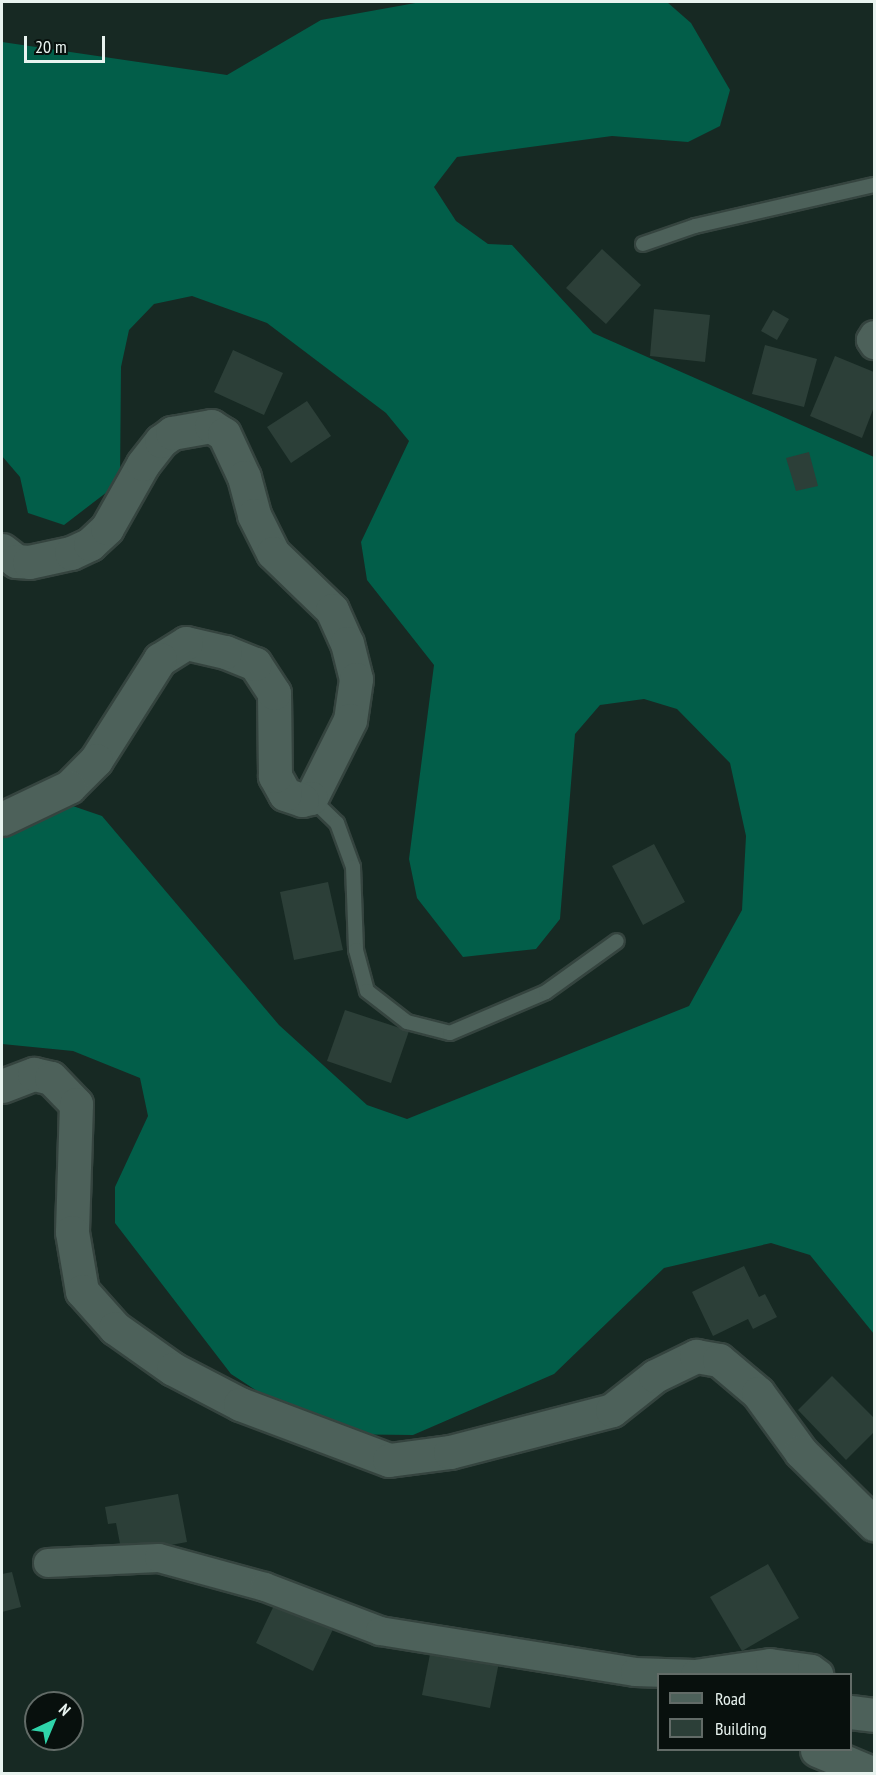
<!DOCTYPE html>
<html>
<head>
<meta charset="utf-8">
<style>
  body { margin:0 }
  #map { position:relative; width:876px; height:1775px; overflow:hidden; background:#172923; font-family:"PT Sans Narrow",sans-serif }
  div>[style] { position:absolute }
  .forest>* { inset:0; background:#025e49 }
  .building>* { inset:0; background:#2c3f38 }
  .roads { filter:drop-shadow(2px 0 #35443f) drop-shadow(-2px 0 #35443f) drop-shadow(0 2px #35443f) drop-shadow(0 -2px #35443f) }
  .service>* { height:14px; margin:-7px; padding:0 7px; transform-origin:7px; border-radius:7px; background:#4d615a }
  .minor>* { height:28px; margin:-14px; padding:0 14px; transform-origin:14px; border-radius:14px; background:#4d615a }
  .tertiary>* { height:33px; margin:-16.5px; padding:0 16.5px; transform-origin:16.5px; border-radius:16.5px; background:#4d615a }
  span { translate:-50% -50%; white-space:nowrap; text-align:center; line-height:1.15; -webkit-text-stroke:4.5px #08100d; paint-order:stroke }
  .frame { position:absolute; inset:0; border:3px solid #e8f3ef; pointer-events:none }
  .legend { position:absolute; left:657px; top:1673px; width:195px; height:78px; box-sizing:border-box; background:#08100d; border:2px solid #626b67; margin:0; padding:8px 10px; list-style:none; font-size:18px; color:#e8f3ef }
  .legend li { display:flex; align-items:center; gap:12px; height:30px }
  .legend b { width:30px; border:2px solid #626b67 }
  .north { position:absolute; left:24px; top:1691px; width:60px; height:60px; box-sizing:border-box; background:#08100d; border:2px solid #626b67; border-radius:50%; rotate:44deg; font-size:16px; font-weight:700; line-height:24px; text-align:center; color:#e8f3ef }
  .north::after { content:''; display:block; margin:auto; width:21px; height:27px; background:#2fd4aa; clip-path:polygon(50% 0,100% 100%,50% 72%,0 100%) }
  .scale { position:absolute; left:24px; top:36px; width:81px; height:27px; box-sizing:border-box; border:3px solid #e8f3ef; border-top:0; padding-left:8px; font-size:18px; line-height:21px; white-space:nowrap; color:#e8f3ef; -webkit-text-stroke:4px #08100d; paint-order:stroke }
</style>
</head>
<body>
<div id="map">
  <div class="forest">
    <div style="clip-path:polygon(421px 2px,667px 2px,691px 23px,730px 90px,720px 126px,688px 142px,612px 136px,457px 157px,434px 187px,456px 221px,488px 244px,512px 245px,593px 333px,874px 457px,874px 1334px,810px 1255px,771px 1243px,664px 1268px,554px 1374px,413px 1435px,323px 1434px,231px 1374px,115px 1223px,115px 1187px,148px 1116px,140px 1078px,73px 1051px,2px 1044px,2px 825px,64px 803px,102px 816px,279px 1025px,367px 1105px,407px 1119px,689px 1006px,742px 910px,746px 836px,730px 763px,677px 709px,644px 699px,600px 705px,575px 734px,560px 919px,536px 949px,463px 957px,417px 898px,409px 859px,434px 665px,367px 580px,361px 542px,409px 441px,386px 413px,267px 323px,192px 296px,154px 304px,129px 330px,121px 367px,120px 482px,64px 525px,28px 513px,20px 477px,2px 456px,2px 42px,227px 75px,321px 20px)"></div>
  </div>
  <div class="building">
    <div style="clip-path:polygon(602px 249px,641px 285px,606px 324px,566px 288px)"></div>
    <div style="clip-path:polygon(654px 309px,710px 315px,705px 362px,650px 356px)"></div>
    <div style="clip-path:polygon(773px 310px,789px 319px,777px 340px,761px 331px)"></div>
    <div style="clip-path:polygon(765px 345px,817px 359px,804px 407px,752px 394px)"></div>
    <div style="clip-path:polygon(233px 350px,283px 373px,264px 415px,214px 392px)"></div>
    <div style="clip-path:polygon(835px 356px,874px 372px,874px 407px,862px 438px,810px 416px)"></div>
    <div style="clip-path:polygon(307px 401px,331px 436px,291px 463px,267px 427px)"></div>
    <div style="clip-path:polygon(809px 452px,818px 486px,796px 491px,786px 458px)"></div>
    <div style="clip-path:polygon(654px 844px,685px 902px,643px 925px,612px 866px)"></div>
    <div style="clip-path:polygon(328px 882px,343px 950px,294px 960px,280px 892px)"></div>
    <div style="clip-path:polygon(345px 1010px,409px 1031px,391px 1083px,327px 1061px)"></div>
    <div style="clip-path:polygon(744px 1266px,759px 1297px,765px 1294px,777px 1317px,753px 1329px,748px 1319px,713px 1336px,692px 1292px)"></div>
    <div style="clip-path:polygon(832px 1376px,874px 1418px,874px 1432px,846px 1460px,798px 1410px)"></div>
    <div style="clip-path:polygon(178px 1494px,187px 1542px,122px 1554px,116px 1523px,108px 1524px,105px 1507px)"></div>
    <div style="clip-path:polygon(768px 1564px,799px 1618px,742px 1651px,710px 1597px)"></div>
    <div style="clip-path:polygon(12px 1572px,21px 1607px,2px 1612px,2px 1574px)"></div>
    <div style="clip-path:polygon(279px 1595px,336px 1623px,313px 1671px,256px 1643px)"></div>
    <div style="clip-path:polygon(432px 1644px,500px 1657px,490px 1708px,422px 1695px)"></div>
  </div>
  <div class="roads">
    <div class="service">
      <div style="left:643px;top:244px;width:55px;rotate:-19.1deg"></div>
      <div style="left:695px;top:226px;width:184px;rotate:-12.9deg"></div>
      <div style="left:311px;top:798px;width:36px;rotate:44deg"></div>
      <div style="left:337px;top:823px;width:47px;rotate:70deg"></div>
      <div style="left:353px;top:867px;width:83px;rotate:87.9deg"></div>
      <div style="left:356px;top:950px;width:42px;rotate:75deg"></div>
      <div style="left:367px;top:991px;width:51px;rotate:37.8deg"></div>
      <div style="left:407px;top:1022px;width:44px;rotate:14.3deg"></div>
      <div style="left:450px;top:1033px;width:104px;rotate:-23.1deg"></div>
      <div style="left:546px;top:992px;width:87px;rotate:-35.7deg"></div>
    </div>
    <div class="minor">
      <div style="left:874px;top:335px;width:6px;rotate:121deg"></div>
      <div style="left:871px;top:340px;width:6px;rotate:59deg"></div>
      <div style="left:48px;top:1563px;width:111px;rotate:-2.6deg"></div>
      <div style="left:159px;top:1558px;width:110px;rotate:15.3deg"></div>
      <div style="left:265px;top:1587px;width:123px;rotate:20.9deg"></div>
      <div style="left:380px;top:1631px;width:258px;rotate:9.1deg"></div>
      <div style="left:635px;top:1672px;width:60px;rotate:1.9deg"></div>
      <div style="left:695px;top:1674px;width:76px;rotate:-8.3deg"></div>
      <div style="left:770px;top:1663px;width:42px;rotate:8.1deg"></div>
      <div style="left:812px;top:1669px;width:9px;rotate:36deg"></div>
    </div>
    <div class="tertiary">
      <div style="left:2px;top:550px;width:18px;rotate:38deg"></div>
      <div style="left:16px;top:561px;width:13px;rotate:4deg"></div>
      <div style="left:29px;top:562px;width:43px;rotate:-12.1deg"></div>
      <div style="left:71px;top:553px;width:21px;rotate:-25deg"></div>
      <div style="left:90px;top:544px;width:23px;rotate:-43deg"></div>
      <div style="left:107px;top:528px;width:73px;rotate:-60.6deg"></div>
      <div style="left:143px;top:464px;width:29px;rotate:-52deg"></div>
      <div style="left:161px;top:441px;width:14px;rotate:-36deg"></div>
      <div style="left:172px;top:433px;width:40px;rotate:-10deg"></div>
      <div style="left:211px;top:426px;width:15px;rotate:32deg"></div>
      <div style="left:224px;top:434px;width:47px;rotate:65.1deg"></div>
      <div style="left:244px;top:477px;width:39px;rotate:75deg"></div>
      <div style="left:254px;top:515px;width:42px;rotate:63.4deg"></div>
      <div style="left:273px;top:553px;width:82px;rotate:44deg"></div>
      <div style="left:332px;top:610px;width:36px;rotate:66deg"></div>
      <div style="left:347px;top:643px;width:37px;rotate:76deg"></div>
      <div style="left:356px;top:679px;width:41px;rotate:98.3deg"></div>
      <div style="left:350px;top:720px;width:87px;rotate:116.6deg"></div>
      <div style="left:311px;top:798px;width:9px;rotate:167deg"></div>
      <div style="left:302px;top:800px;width:18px;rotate:-161deg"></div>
      <div style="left:285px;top:794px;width:21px;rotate:-119deg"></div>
      <div style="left:275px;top:776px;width:83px;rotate:-90.7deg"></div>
      <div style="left:274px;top:693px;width:35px;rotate:-123deg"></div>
      <div style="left:255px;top:664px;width:32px;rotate:-158deg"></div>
      <div style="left:225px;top:652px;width:40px;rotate:-167deg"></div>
      <div style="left:186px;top:643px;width:31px;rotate:148deg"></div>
      <div style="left:160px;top:659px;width:120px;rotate:122.4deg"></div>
      <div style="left:96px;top:760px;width:38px;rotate:135deg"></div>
      <div style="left:69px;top:787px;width:74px;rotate:154.5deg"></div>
      <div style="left:2px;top:1086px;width:34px;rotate:-21deg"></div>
      <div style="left:34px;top:1074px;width:17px;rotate:13deg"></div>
      <div style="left:51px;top:1078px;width:36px;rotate:46deg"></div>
      <div style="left:76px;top:1104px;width:128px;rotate:91.8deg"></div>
      <div style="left:72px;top:1232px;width:60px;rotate:80.4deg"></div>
      <div style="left:82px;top:1291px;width:50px;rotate:48.3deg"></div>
      <div style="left:115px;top:1328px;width:71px;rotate:35.3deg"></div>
      <div style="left:173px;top:1369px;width:76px;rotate:27.6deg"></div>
      <div style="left:240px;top:1404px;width:159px;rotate:20.6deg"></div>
      <div style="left:389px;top:1460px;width:62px;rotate:-7.5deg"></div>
      <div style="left:450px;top:1452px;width:167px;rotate:-14.5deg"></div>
      <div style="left:612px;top:1410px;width:55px;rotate:-38.3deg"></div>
      <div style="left:655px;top:1376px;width:46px;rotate:-26deg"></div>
      <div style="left:696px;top:1356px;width:23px;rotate:10deg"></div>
      <div style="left:719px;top:1360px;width:51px;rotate:40.2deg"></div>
      <div style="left:758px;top:1393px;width:73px;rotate:53.9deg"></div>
      <div style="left:801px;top:1452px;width:103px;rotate:44.6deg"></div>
      <div style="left:850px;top:1712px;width:24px;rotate:7deg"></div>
      <div style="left:817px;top:1750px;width:62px;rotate:22.8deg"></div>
    </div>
  </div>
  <div class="frame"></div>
  <ul class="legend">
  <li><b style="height:8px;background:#4d615a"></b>Road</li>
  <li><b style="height:16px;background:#2c3f38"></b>Building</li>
  </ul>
  <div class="north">N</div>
  <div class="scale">20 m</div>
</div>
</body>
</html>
